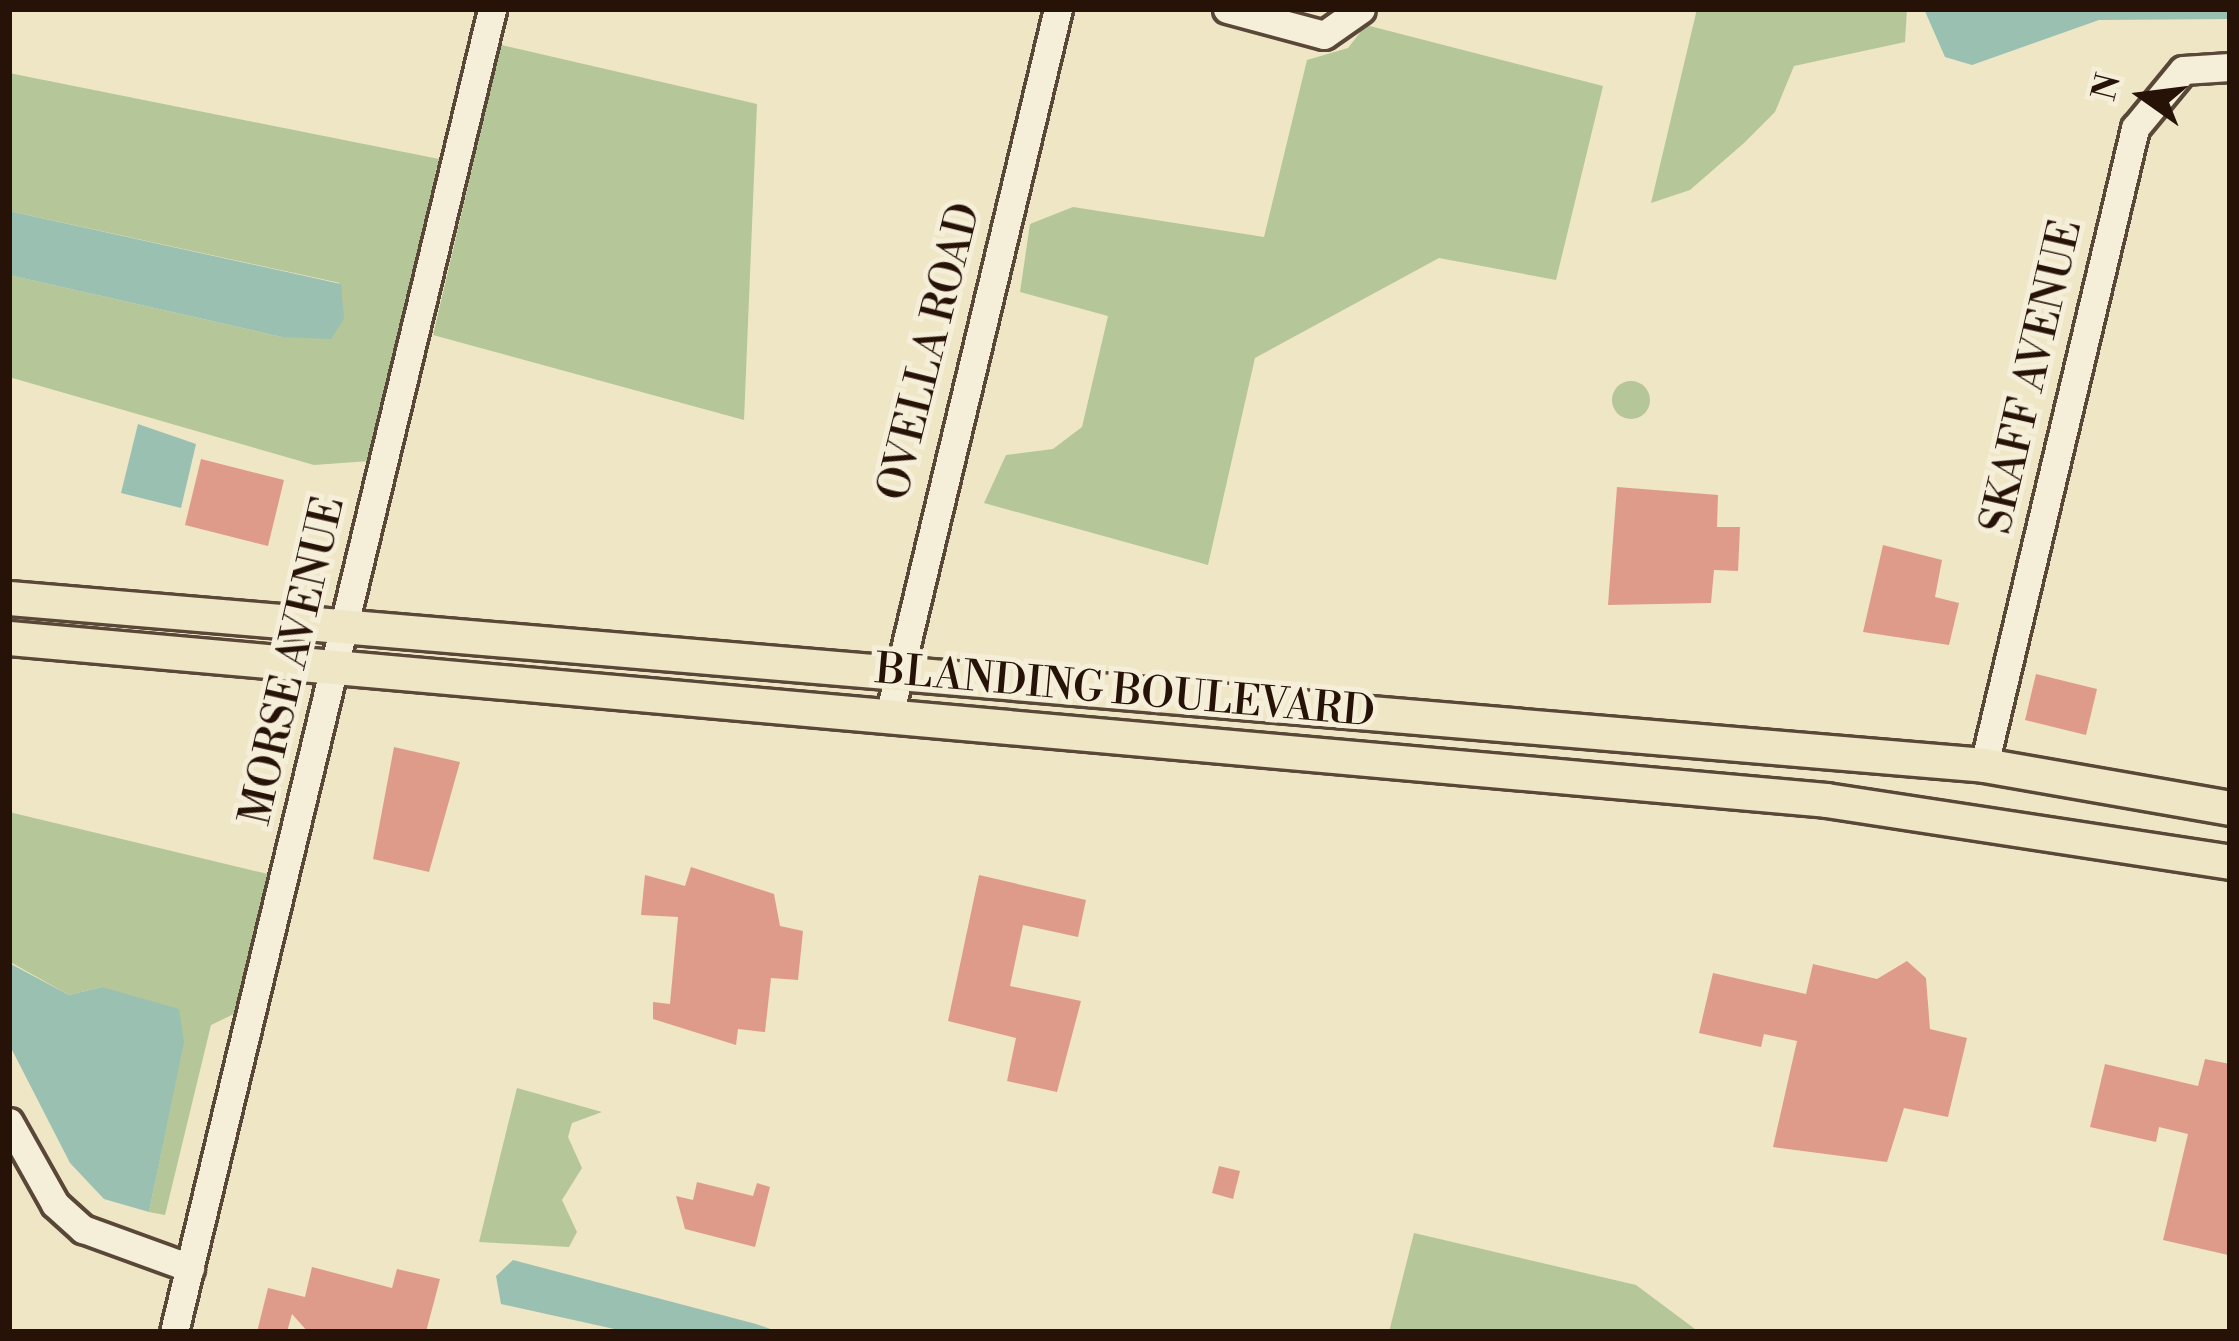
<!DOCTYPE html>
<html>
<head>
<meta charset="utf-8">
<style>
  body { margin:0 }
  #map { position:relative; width:2239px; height:1341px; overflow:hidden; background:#efe6c6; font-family:"Libre Bodoni",serif }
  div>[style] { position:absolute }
  .green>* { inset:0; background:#b5c698 }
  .round { border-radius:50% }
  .water>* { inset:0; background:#9ac0b1 }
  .building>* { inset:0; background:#df9b8a }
  .roads { filter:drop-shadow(3px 0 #594737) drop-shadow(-3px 0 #594737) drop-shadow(0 3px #594737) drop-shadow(0 -3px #594737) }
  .minor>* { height:27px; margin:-13.5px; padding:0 13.5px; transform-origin:13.5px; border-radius:13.5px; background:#f5efda }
  .major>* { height:33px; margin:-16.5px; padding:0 16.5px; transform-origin:16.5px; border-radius:16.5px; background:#efe6c6 }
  span { translate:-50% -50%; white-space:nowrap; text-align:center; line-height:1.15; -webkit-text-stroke:10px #f5efda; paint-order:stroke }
  .street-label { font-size:42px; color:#271207 }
  .frame { position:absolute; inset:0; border:12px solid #271207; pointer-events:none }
  .north { position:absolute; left:2083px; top:36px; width:120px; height:120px; -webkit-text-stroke:9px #f5efda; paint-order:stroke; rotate:284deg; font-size:33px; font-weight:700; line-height:48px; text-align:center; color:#271207 }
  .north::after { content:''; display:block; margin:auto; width:42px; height:54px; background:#271207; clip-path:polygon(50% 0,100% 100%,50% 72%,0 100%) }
</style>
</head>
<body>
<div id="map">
  <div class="green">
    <div style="clip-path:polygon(1697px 9px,1907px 9px,1905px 42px,1794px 66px,1775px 112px,1744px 143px,1690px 190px,1651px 203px)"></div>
    <div style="clip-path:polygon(1366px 25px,1603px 86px,1556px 280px,1439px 258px,1255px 358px,1208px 565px,984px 503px,1006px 455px,1053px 449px,1082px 427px,1108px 316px,1020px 292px,1030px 224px,1073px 207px,1264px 237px,1307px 60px,1348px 48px)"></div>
    <div style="clip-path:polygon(501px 45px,757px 104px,744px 420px,433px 335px)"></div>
    <div style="clip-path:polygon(9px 73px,439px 159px,369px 461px,314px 465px,9px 377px,9px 275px,282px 337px,340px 283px,9px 211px)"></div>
    <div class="round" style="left:1612px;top:381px;width:38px;height:38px"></div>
    <div style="clip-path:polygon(9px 812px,268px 874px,234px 1014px,211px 1025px,165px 1215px,149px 1212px,180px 1058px,102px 987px,69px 995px,12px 963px)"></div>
    <div style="clip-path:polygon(517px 1088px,602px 1112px,572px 1123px,568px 1137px,582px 1168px,562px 1200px,577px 1232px,569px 1247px,479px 1242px)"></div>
    <div style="clip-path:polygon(1414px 1233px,1636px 1285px,1699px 1332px,1389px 1332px)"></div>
  </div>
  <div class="water">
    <div style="clip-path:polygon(1924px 9px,2230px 9px,2230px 19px,2099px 20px,1972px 65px,1945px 57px)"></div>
    <div style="clip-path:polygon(9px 211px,341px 284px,344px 319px,331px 339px,282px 337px,9px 275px)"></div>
    <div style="clip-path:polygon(138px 424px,196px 444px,181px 508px,121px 493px)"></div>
    <div style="clip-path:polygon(9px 963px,69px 995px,102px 987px,179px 1009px,184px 1042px,149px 1212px,104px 1199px,70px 1163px,9px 1044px)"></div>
    <div style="clip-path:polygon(513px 1260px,756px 1324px,779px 1332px,628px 1332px,501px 1304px,496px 1276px)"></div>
  </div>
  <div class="building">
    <div style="clip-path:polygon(201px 459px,284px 480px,268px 546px,185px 525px)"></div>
    <div style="clip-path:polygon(1617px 487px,1718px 495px,1717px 527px,1740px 527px,1738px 571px,1714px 570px,1711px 603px,1608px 605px)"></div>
    <div style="clip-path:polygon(1883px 545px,1942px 560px,1935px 597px,1959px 603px,1949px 645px,1863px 632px)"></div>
    <div style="clip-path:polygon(2036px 674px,2097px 689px,2086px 735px,2025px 720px)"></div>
    <div style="clip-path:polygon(394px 747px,460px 762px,429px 872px,373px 859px)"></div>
    <div style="clip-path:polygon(691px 867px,774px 894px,780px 926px,803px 931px,798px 980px,771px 978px,765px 1032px,738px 1029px,736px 1045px,653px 1019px,653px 1002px,670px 1004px,678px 917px,641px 915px,645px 875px,685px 886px)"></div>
    <div style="clip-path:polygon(979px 875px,1086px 900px,1078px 937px,1023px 925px,1010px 986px,1081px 1001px,1057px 1092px,1007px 1081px,1016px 1038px,948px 1021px)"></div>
    <div style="clip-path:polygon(1907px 961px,1926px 978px,1930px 1029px,1967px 1038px,1948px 1117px,1904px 1108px,1887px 1162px,1773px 1147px,1797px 1041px,1764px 1034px,1761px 1047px,1699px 1033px,1713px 973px,1806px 994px,1813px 964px,1877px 979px)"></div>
    <div style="clip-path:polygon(2205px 1059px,2230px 1064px,2228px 1255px,2163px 1240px,2188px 1134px,2159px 1127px,2156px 1142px,2090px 1127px,2105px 1064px,2198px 1086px)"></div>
    <div style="clip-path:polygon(1219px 1166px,1240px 1171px,1233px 1199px,1212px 1193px)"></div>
    <div style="clip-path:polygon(697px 1182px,753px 1196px,757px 1183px,770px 1187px,755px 1247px,685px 1229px,676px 1196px,693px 1200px)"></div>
    <div style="clip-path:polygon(312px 1267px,392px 1288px,397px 1269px,440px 1279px,426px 1332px,308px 1332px,292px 1314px,287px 1332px,257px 1332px,268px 1288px,305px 1297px)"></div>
  </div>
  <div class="roads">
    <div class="minor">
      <div style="left:1227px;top:9px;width:100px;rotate:15deg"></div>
      <div style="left:1324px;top:35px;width:45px;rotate:-35.1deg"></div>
      <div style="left:889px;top:716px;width:727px;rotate:-76.56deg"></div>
      <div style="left:1984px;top:765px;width:655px;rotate:-76.66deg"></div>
      <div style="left:2135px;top:128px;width:75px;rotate:-50.4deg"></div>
      <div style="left:2183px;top:70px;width:47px;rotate:-3.7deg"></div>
      <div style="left:9px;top:1122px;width:94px;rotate:60.7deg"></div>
      <div style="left:55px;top:1204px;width:38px;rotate:42deg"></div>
      <div style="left:83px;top:1229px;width:114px;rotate:20deg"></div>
      <div style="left:174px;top:1332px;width:1361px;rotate:-76.48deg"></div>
    </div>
    <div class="major">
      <div style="left:9px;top:598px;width:1982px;rotate:4.83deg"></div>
      <div style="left:1984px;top:765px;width:250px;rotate:9.9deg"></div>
      <div style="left:9px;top:638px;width:1824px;rotate:5.09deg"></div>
      <div style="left:1826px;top:800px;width:409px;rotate:8.7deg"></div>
    </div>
  </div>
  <div class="street-label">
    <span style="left:931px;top:352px;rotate:-76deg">OVELLA ROAD</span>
    <span style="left:2033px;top:377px;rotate:-77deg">SKAFF AVENUE</span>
    <span style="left:294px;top:661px;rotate:-77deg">MORSE AVENUE</span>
    <span style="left:1125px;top:692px;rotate:5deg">BLANDING BOULEVARD</span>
  </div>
  <div class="frame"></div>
  <div class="north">N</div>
</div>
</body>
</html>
